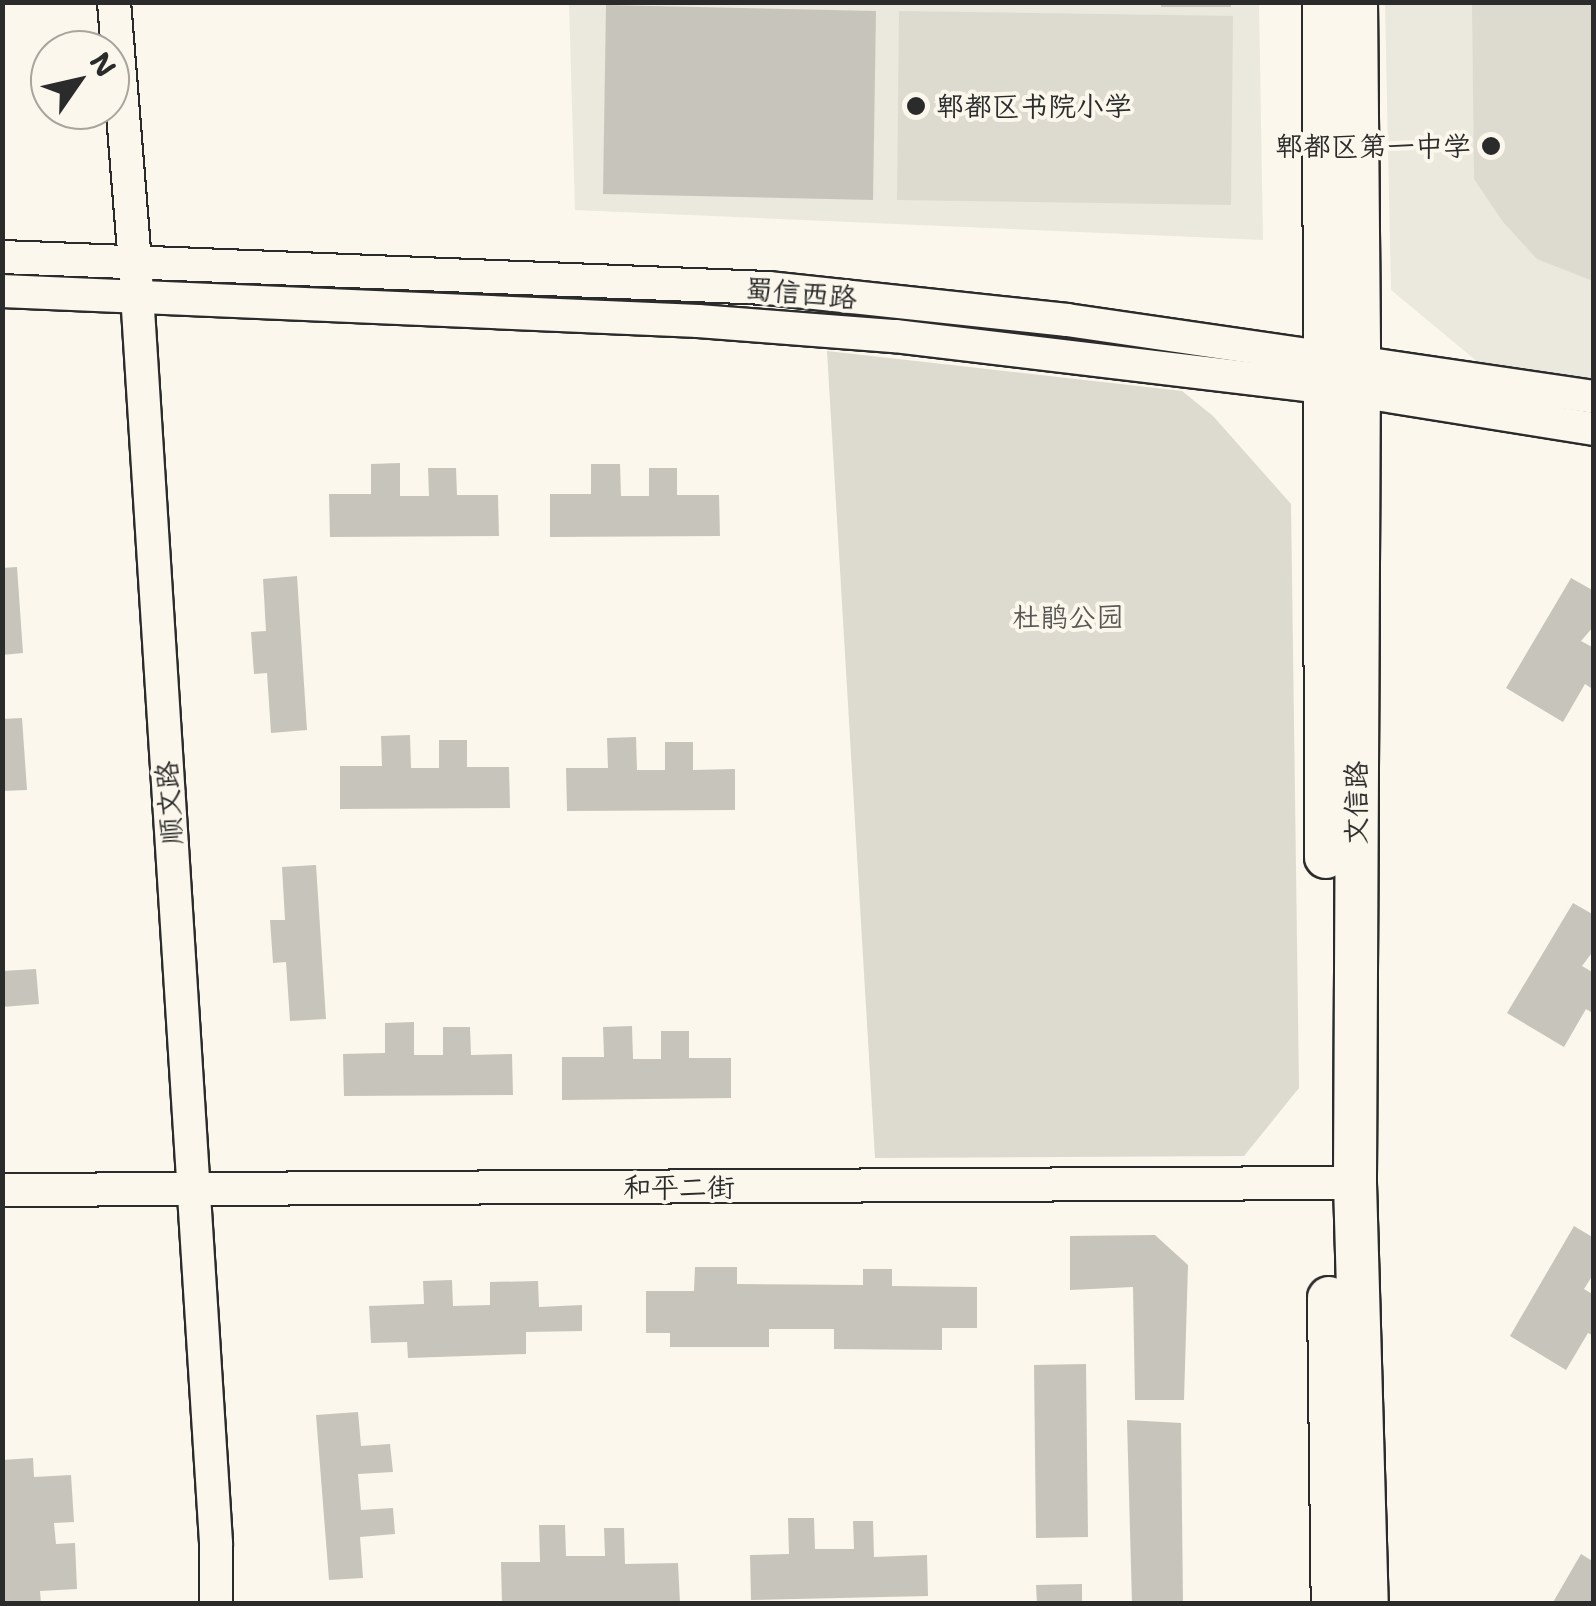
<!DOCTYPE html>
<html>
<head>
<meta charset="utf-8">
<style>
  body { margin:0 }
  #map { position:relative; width:1596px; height:1606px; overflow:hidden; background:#fbf7ec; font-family:"Shantell Sans","LXGW WenKai TC",sans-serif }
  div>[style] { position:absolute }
  .built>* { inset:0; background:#ebe8de }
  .green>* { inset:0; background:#dddad0 }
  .building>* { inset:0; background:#c7c4bc }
  .roads { filter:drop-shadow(2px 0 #2b2b2b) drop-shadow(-2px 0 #2b2b2b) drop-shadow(0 2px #2b2b2b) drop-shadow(0 -2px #2b2b2b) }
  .minor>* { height:32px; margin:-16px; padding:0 16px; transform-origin:16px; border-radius:16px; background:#fbf7ec }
  .major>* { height:42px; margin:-21px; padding:0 21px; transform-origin:21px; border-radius:21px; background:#fbf7ec }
  .dots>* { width:28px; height:28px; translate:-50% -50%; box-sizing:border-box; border:5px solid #fbf7ec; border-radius:50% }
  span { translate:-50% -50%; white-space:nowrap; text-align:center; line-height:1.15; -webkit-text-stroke:8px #fbf7ec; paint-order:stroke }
  .poi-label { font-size:28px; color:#2b2b2b }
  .left { translate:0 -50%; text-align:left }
  .right { translate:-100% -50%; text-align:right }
  .street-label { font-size:28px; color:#2b2b2b }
  .park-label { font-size:28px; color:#585754 }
  .frame { position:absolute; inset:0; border:5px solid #2b2b2b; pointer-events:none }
  .north { position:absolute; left:30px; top:30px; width:100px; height:100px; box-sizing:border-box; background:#fbf7ec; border:2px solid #a8a59f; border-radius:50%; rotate:56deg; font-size:28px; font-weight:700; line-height:40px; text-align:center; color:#2b2b2b }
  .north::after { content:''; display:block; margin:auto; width:35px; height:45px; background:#2b2b2b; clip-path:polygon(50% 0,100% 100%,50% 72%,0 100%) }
</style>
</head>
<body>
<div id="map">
  <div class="built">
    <div style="clip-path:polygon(569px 3px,1259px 3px,1263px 240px,575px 210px)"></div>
    <div style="clip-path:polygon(1385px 3px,1593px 3px,1593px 381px,1479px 363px,1391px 290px)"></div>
  </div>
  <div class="green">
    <div style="clip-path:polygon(1472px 3px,1593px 3px,1593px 281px,1537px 259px,1503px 222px,1474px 179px)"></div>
    <div style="clip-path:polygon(899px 11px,1233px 16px,1231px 205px,897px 200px)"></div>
    <div style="clip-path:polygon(827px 351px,1182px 391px,1213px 416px,1291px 504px,1299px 1088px,1244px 1156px,875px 1158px)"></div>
  </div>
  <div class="building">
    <div style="clip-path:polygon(1161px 2px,1231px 2px,1231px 7px,1161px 7px)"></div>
    <div style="clip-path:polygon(606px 5px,876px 11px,873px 200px,603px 194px)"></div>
    <div style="clip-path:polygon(400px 463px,400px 496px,429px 496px,428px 468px,456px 468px,457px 495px,498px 495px,499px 536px,330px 537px,329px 494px,371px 494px,371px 464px)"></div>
    <div style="clip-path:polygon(591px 464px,620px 464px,621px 496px,649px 496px,649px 468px,677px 468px,677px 495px,719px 495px,720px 536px,550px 537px,550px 494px,591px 494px)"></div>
    <div style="clip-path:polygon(17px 567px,23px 653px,2px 655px,2px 568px)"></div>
    <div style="clip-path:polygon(297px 576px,307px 730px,271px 733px,267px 673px,254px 674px,251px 632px,266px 631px,263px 579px)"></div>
    <div style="clip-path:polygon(1571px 578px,1594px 591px,1594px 626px,1581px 641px,1594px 648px,1594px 690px,1585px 684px,1563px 722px,1506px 688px)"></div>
    <div style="clip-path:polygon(22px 718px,27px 790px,2px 791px,2px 719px)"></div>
    <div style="clip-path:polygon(410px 735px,411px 768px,439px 768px,439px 740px,467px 740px,467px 767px,509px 767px,510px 808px,340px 809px,340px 766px,382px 766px,381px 736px)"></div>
    <div style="clip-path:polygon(636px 737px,637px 770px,665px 770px,665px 742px,693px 742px,693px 770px,735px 769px,735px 810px,567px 811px,566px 768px,608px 768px,607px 738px)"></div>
    <div style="clip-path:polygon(316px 865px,326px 1019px,290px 1021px,286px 962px,273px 963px,270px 920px,285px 920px,282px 867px)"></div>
    <div style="clip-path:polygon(1573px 903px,1594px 915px,1594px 950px,1582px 966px,1594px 973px,1594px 1014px,1586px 1009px,1564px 1047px,1507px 1013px)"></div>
    <div style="clip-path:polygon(36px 969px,39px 1004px,2px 1007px,2px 971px)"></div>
    <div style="clip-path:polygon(414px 1022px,414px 1055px,443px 1055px,443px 1027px,470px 1027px,471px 1055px,512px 1054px,513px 1095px,344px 1096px,343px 1054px,385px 1053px,385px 1023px)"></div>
    <div style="clip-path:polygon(632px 1026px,633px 1059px,661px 1059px,661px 1031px,689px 1031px,689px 1058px,731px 1058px,731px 1098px,562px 1100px,562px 1057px,604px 1057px,603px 1027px)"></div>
    <div style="clip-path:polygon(1574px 1226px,1594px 1238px,1594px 1273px,1584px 1289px,1594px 1295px,1594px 1336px,1588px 1333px,1566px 1370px,1510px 1336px)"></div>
    <div style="clip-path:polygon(1155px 1235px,1188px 1265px,1184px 1400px,1135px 1400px,1133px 1287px,1070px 1290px,1070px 1236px)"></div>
    <div style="clip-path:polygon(695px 1267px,737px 1267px,737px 1284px,863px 1285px,863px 1269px,892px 1269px,892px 1286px,977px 1287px,977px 1328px,942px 1328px,942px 1350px,834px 1349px,834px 1329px,769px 1329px,769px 1347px,670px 1347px,670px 1333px,646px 1333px,646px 1291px,694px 1291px)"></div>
    <div style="clip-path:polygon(452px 1280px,453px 1306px,490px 1305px,490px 1282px,538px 1281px,539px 1307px,582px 1305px,582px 1331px,526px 1332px,526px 1354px,408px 1358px,407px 1342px,371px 1343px,369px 1306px,424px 1304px,423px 1281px)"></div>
    <div style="clip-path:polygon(1086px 1364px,1088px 1537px,1036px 1538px,1034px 1365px)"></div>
    <div style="clip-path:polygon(358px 1412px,361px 1446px,390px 1444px,393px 1472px,358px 1474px,361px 1510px,393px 1508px,395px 1534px,360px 1537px,363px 1578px,329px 1580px,316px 1415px)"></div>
    <div style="clip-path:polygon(1127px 1420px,1181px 1423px,1183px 1604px,1132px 1604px)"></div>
    <div style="clip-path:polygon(33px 1458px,34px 1477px,71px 1475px,74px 1522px,54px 1523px,56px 1544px,75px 1543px,77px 1589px,40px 1591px,41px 1604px,4px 1604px,2px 1460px)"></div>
    <div style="clip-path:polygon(788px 1518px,814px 1518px,815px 1549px,854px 1549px,853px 1521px,873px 1521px,874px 1557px,927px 1555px,928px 1596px,751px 1600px,750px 1555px,789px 1554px)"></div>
    <div style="clip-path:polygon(539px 1525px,565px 1525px,566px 1556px,605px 1556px,604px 1528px,624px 1528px,625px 1564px,678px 1563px,680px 1603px,502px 1604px,501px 1562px,540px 1562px)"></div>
    <div style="clip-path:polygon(1581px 1554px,1594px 1562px,1594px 1604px,1552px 1604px)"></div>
    <div style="clip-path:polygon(1082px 1584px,1082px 1604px,1037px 1604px,1036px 1585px)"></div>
  </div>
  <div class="roads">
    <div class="minor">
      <div style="left:114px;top:2px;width:261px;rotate:85.4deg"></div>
      <div style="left:135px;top:262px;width:1285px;rotate:86.38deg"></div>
      <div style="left:216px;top:1544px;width:60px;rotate:90deg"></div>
      <div style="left:2px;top:257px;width:767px;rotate:2.32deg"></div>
      <div style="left:768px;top:288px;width:301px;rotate:6.1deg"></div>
      <div style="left:1067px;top:320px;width:533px;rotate:8.31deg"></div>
      <div style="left:2px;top:291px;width:697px;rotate:2.47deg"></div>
      <div style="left:698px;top:321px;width:198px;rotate:4.4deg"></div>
      <div style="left:895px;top:336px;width:465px;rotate:6.8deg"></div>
      <div style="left:1357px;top:391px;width:240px;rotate:9.1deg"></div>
      <div style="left:2px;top:1190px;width:1353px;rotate:-0.3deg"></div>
    </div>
    <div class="major">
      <div style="left:1324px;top:2px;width:855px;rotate:89.87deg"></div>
      <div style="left:1356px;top:2px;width:358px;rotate:89.5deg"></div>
      <div style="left:1359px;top:360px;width:823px;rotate:90.28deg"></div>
      <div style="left:1355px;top:1183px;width:421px;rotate:88.4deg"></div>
      <div style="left:1329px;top:1298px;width:306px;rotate:89.3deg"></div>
    </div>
  </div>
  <div class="dots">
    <div style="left:916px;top:106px;background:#2b2b2b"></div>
    <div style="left:1491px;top:146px;background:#2b2b2b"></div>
  </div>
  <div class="poi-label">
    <span class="left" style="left:936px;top:106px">郫都区书院小学</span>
    <span class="right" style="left:1471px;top:146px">郫都区第一中学</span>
  </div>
  <div class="street-label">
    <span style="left:801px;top:293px;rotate:5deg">蜀信西路</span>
    <span style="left:169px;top:803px;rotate:-94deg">顺文路</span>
    <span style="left:1356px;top:803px;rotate:-90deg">文信路</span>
    <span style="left:679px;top:1187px">和平二街</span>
  </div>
  <div class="park-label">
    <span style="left:1068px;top:617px">杜鹃公园</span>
  </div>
  <div class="frame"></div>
  <div class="north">N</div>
</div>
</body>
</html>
